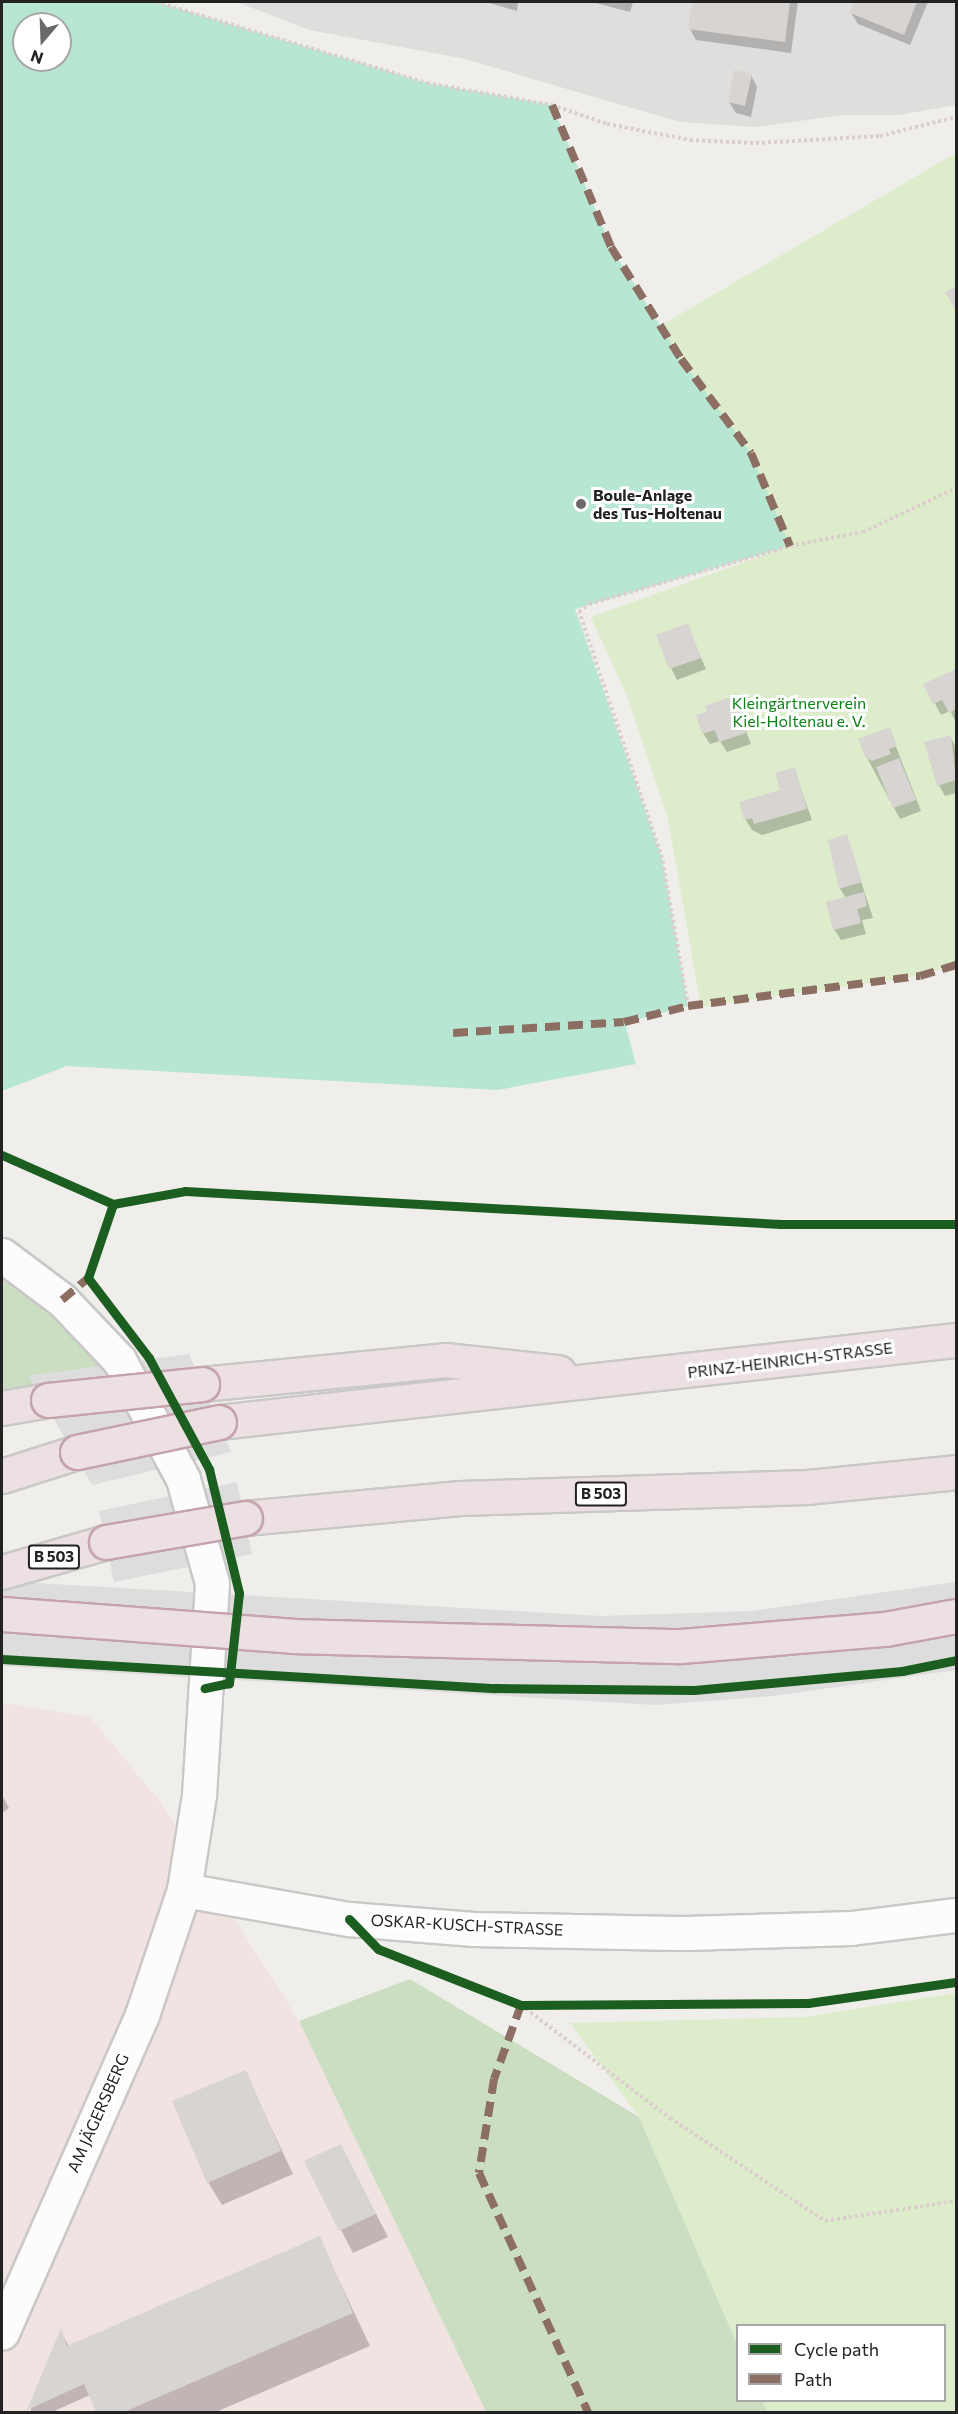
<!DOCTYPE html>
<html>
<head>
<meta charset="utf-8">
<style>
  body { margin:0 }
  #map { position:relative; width:958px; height:2414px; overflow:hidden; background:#f0eeeb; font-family:Commissioner,sans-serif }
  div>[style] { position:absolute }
  .residential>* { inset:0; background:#dfdedc }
  .commercial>* { inset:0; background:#f1e3e1 }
  .grass>* { inset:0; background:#ddeccb }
  .forest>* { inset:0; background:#cbdec1 }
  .pitch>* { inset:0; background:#b7e6d2 }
  .pier>* { inset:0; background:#dedddd }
  .shadow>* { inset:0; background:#0003 }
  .building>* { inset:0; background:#d7d4d2 }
  .path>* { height:4px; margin-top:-2px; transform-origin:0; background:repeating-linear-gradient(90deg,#dccecd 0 3px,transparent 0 6px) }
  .roads { filter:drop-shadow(2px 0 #c9c8c7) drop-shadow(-2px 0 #c9c8c7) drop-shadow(0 2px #c9c8c7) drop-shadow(0 -2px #c9c8c7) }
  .minor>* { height:33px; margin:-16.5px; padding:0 16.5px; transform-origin:16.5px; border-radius:16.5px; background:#fdfcfc }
  .highway>* { height:33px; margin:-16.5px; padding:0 16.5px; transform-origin:16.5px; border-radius:16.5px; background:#ece0e2 }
  .bridges { filter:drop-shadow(2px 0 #c5a2ac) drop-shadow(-2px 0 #c5a2ac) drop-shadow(0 2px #c5a2ac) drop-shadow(0 -2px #c5a2ac) }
  .highway-bridge>* { height:33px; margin:-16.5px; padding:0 16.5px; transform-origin:16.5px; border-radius:16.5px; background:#ece0e2 }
  .quiet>* { height:8px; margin-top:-4px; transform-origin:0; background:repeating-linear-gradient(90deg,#8d6e63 0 15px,transparent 0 23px) }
  .cycleway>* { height:9px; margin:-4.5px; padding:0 4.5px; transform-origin:4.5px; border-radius:4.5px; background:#1b5e20 }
  .dots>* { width:16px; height:16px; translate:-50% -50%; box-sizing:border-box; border:3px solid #fff; border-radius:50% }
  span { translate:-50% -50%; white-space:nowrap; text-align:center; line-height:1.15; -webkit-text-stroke:6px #fff; paint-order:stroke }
  .shield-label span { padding:2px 4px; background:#fff; border:2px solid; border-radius:4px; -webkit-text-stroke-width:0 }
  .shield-label { font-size:15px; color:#222; font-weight:700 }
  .poi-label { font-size:16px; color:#222; font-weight:700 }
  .left { translate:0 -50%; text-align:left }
  .park-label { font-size:16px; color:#0c8416 }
  .street-label { font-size:16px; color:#222 }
  .frame { position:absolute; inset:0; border:3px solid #222; pointer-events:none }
  .legend { position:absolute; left:736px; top:2324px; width:210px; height:78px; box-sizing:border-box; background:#fff; border:2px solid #a7a7a7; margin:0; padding:8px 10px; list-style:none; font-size:18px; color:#222 }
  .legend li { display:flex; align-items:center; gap:12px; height:30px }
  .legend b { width:30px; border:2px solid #a7a7a7 }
  .north { position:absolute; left:12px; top:12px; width:60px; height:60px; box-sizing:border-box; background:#fff; border:2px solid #a7a7a7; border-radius:50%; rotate:199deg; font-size:16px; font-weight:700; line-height:24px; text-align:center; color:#222 }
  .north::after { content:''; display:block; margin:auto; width:21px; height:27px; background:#6a6968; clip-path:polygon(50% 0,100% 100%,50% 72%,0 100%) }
</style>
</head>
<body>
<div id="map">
  <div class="residential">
    <div style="clip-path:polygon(237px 2px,956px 2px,956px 105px,898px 115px,843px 115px,754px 127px,680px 122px,461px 58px,309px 30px)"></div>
  </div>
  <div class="commercial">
    <div style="clip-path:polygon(2px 1703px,90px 1717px,161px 1803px,299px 2021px,486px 2412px,2px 2412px)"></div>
  </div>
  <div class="grass">
    <div style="clip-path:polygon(956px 153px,956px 965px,920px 976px,701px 1007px,668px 819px,627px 696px,591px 617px,790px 546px,660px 326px)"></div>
    <div style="clip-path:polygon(956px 1993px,956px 2412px,767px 2412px,762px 2401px,944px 2400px,944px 2326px,738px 2326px,737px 2344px,639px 2117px,570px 2023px,805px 2017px)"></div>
  </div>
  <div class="forest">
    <div style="clip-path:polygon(2px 1255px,121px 1364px,30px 1376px,48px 1400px,2px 1408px)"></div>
    <div style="clip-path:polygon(410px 1979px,639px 2117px,737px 2344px,738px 2400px,762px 2401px,767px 2412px,486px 2412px,299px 2021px)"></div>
  </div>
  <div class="pitch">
    <div style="clip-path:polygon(evenodd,2px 2px,156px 2px,427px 83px,552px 105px,611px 247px,681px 359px,751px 453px,790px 546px,575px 609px,662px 858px,688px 1006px,625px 1023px,636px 1064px,498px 1090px,67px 1066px,2px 1091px,2px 2px,24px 24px,60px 24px,60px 60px,24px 60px,24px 24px)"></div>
  </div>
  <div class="pier">
    <div style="clip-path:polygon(189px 1354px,231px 1452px,92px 1485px,29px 1376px)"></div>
    <div style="clip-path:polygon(237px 1482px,252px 1554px,114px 1582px,99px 1511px)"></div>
    <div style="clip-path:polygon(2px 1581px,601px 1616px,752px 1611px,956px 1582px,956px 1670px,773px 1696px,656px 1705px,2px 1666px)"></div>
  </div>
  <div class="shadow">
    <div style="clip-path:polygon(485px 2px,518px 2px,517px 11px)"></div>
    <div style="clip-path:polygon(592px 2px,633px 2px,630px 12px)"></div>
    <div style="clip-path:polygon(693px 2px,798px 2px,791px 53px,696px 40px,690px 29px)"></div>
    <div style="clip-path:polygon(856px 2px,928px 2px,910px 45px,858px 24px,851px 13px)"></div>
    <div style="clip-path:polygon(751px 75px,757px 87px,751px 117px,736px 113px,729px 102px)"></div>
    <div style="clip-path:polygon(687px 625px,706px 669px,677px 680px,671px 668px)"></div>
    <div style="clip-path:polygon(956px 670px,956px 722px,950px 711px,941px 715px,925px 685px)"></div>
    <div style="clip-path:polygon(733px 698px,751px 744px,727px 752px,720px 741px,710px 744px,703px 733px,708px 713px)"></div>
    <div style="clip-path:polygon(889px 729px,921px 811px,900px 819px,866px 756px)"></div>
    <div style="clip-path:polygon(950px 736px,956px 748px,956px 793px,945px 796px,939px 785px)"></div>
    <div style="clip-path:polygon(794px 769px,812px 820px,762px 835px,752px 830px,745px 819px,782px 791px)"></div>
    <div style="clip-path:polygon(846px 836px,873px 918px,862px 920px,866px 934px,841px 940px,834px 929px,846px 898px,840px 889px)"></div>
    <div style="clip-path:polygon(2px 1795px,9px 1808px,2px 1813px)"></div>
    <div style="clip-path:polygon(245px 2072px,293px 2174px,222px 2205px,208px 2182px)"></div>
    <div style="clip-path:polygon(341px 2146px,388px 2237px,353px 2253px,306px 2162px)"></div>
    <div style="clip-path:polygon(319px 2238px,370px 2346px,216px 2412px,97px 2412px,90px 2395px,52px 2412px,30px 2412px,61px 2332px,69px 2346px)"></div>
  </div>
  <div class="building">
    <div style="clip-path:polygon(692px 2px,790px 2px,785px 42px,688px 29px)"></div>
    <div style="clip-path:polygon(854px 2px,917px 2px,904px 35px,850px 13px)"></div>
    <div style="clip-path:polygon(734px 70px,752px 74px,745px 106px,728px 102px)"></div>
    <div style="clip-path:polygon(956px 286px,956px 311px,945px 292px)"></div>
    <div style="clip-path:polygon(688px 623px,701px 658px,669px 669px,656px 635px)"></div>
    <div style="clip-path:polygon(956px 669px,956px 709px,949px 713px,942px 700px,933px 704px,923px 684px)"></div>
    <div style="clip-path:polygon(733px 696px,746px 733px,719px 742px,715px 730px,702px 734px,696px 715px,707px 712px,705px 706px)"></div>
    <div style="clip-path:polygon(890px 727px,897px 746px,889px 749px,891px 754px,872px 761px,865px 757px,858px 739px)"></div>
    <div style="clip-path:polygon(951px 735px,956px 780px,937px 786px,924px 742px)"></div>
    <div style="clip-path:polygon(899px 758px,916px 800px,893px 808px,876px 767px)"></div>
    <div style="clip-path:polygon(795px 767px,807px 809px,754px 824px,752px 818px,744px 820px,739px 802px,780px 790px,775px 773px)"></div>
    <div style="clip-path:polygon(847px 834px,862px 882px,839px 889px,828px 840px)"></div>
    <div style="clip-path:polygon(864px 892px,867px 906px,857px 909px,861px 923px,833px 930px,826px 902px)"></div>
    <div style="clip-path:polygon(246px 2070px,281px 2151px,207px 2183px,172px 2101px)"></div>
    <div style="clip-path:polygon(341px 2144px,376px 2214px,339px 2231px,304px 2161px)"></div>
    <div style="clip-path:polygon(320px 2236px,353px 2313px,124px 2412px,96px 2412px,84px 2384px,27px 2410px,61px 2328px,67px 2346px)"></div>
  </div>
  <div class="path">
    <div style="left:156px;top:2px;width:283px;rotate:16.6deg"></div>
    <div style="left:427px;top:83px;width:127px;rotate:10deg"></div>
    <div style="left:552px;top:105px;width:58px;rotate:19.1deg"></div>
    <div style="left:607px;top:124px;width:85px;rotate:10.9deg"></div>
    <div style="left:690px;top:140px;width:66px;rotate:2.6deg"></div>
    <div style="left:756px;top:143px;width:124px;rotate:-3.2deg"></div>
    <div style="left:880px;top:136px;width:78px;rotate:-14deg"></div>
    <div style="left:688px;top:1006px;width:150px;rotate:-100deg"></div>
    <div style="left:662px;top:858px;width:260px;rotate:-108.6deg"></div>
    <div style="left:579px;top:612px;width:13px;rotate:-39deg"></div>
    <div style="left:589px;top:604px;width:209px;rotate:-16.1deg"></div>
    <div style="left:790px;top:546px;width:74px;rotate:-10.9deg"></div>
    <div style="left:863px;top:532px;width:103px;rotate:-25.3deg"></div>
    <div style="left:521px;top:2005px;width:187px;rotate:37.2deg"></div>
    <div style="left:670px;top:2118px;width:186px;rotate:33.6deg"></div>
    <div style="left:825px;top:2221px;width:133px;rotate:-8.7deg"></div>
  </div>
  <div class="roads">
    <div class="minor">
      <div style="left:2px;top:1255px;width:75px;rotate:36.9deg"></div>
      <div style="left:62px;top:1300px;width:83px;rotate:46.5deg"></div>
      <div style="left:119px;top:1360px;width:135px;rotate:61.7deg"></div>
      <div style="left:183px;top:1479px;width:108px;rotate:74.4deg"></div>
      <div style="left:212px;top:1583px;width:212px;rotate:93.5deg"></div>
      <div style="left:199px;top:1795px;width:96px;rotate:99deg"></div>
      <div style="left:184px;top:1890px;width:132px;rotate:108.6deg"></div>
      <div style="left:142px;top:2015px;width:347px;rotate:113.8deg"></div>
      <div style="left:184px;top:1890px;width:168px;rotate:10deg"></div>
      <div style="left:349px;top:1919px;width:125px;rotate:4.6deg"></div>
      <div style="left:474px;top:1929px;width:212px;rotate:1.1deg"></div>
      <div style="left:686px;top:1933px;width:165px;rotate:-1.7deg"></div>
      <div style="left:851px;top:1928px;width:106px;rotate:-7.1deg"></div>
    </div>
    <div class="highway">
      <div style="left:202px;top:1384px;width:244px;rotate:-5.6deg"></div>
      <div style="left:445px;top:1360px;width:114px;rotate:6.1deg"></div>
      <div style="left:2px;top:1408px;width:47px;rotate:-9.9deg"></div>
      <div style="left:219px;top:1422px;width:742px;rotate:-6.35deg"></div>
      <div style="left:2px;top:1476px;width:79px;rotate:-17.7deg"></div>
      <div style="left:245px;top:1518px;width:216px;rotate:-5.3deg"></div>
      <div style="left:460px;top:1498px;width:347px;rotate:-1.8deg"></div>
      <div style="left:807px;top:1487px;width:150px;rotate:-5.7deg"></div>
      <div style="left:2px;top:1572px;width:108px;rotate:-16.1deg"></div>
    </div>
  </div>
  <div class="bridges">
    <div class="highway-bridge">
      <div style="left:48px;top:1400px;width:155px;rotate:-5.9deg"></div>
      <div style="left:77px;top:1452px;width:145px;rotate:-11.9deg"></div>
      <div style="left:106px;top:1542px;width:141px;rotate:-9.8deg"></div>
      <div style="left:2px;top:1614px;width:291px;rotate:4.3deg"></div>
      <div style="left:292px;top:1636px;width:389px;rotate:1.5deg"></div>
      <div style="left:681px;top:1646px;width:205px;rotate:-4.8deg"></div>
      <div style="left:885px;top:1629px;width:72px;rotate:-10.4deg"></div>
    </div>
  </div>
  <div class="quiet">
    <div style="left:552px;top:105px;width:154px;rotate:67.4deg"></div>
    <div style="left:611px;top:247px;width:132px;rotate:58deg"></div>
    <div style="left:681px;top:359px;width:117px;rotate:53.3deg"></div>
    <div style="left:751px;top:453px;width:101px;rotate:67.2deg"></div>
    <div style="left:453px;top:1033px;width:171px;rotate:-3.7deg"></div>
    <div style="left:624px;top:1022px;width:66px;rotate:-14deg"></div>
    <div style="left:688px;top:1006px;width:234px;rotate:-7.4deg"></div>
    <div style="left:920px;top:976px;width:38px;rotate:-17deg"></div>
    <div style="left:62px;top:1300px;width:34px;rotate:-40deg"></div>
    <div style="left:521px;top:2005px;width:79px;rotate:110deg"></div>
    <div style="left:494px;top:2079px;width:95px;rotate:99.1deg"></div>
    <div style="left:479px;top:2173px;width:263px;rotate:65.5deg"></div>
  </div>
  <div class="cycleway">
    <div style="left:2px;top:1155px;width:121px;rotate:23.8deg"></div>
    <div style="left:113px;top:1204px;width:73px;rotate:-10.2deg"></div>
    <div style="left:185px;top:1191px;width:597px;rotate:3.17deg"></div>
    <div style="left:781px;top:1224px;width:175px"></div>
    <div style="left:113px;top:1204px;width:78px;rotate:108.7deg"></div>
    <div style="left:88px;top:1278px;width:101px;rotate:52.7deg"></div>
    <div style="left:149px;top:1358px;width:126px;rotate:61.6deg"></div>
    <div style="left:209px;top:1469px;width:128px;rotate:76.4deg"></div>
    <div style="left:239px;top:1593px;width:91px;rotate:96.3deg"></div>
    <div style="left:229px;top:1683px;width:25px;rotate:168deg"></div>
    <div style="left:2px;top:1659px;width:494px;rotate:3.4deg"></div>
    <div style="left:495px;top:1688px;width:199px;rotate:0.6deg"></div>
    <div style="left:694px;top:1690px;width:209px;rotate:-5.2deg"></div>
    <div style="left:902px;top:1671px;width:55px;rotate:-11.5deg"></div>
    <div style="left:349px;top:1919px;width:42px;rotate:46deg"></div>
    <div style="left:378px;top:1949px;width:154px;rotate:21.4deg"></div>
    <div style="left:521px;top:2005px;width:287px;rotate:-0.4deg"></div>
    <div style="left:808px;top:2003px;width:149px;rotate:-8.1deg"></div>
  </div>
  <div class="dots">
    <div style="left:581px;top:504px;background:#6a6968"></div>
  </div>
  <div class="shield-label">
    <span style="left:601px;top:1494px">B 503</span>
    <span style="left:54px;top:1557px">B 503</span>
  </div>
  <div class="poi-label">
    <span class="left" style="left:593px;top:504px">Boule-Anlage<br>des Tus-Holtenau</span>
  </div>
  <div class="park-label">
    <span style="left:799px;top:712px">Kleingärtnerverein<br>Kiel-Holtenau e. V.</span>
  </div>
  <div class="street-label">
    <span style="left:790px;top:1360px;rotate:-7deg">PRINZ-HEINRICH-STRASSE</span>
    <span style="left:467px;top:1925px;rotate:3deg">OSKAR-KUSCH-STRASSE</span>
    <span style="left:98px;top:2113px;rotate:-66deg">AM JÄGERSBERG</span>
  </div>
  <div class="frame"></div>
  <ul class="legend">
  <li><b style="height:8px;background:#1b5e20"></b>Cycle path</li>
  <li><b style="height:8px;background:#8d6e63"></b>Path</li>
  </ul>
  <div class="north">N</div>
</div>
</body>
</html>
